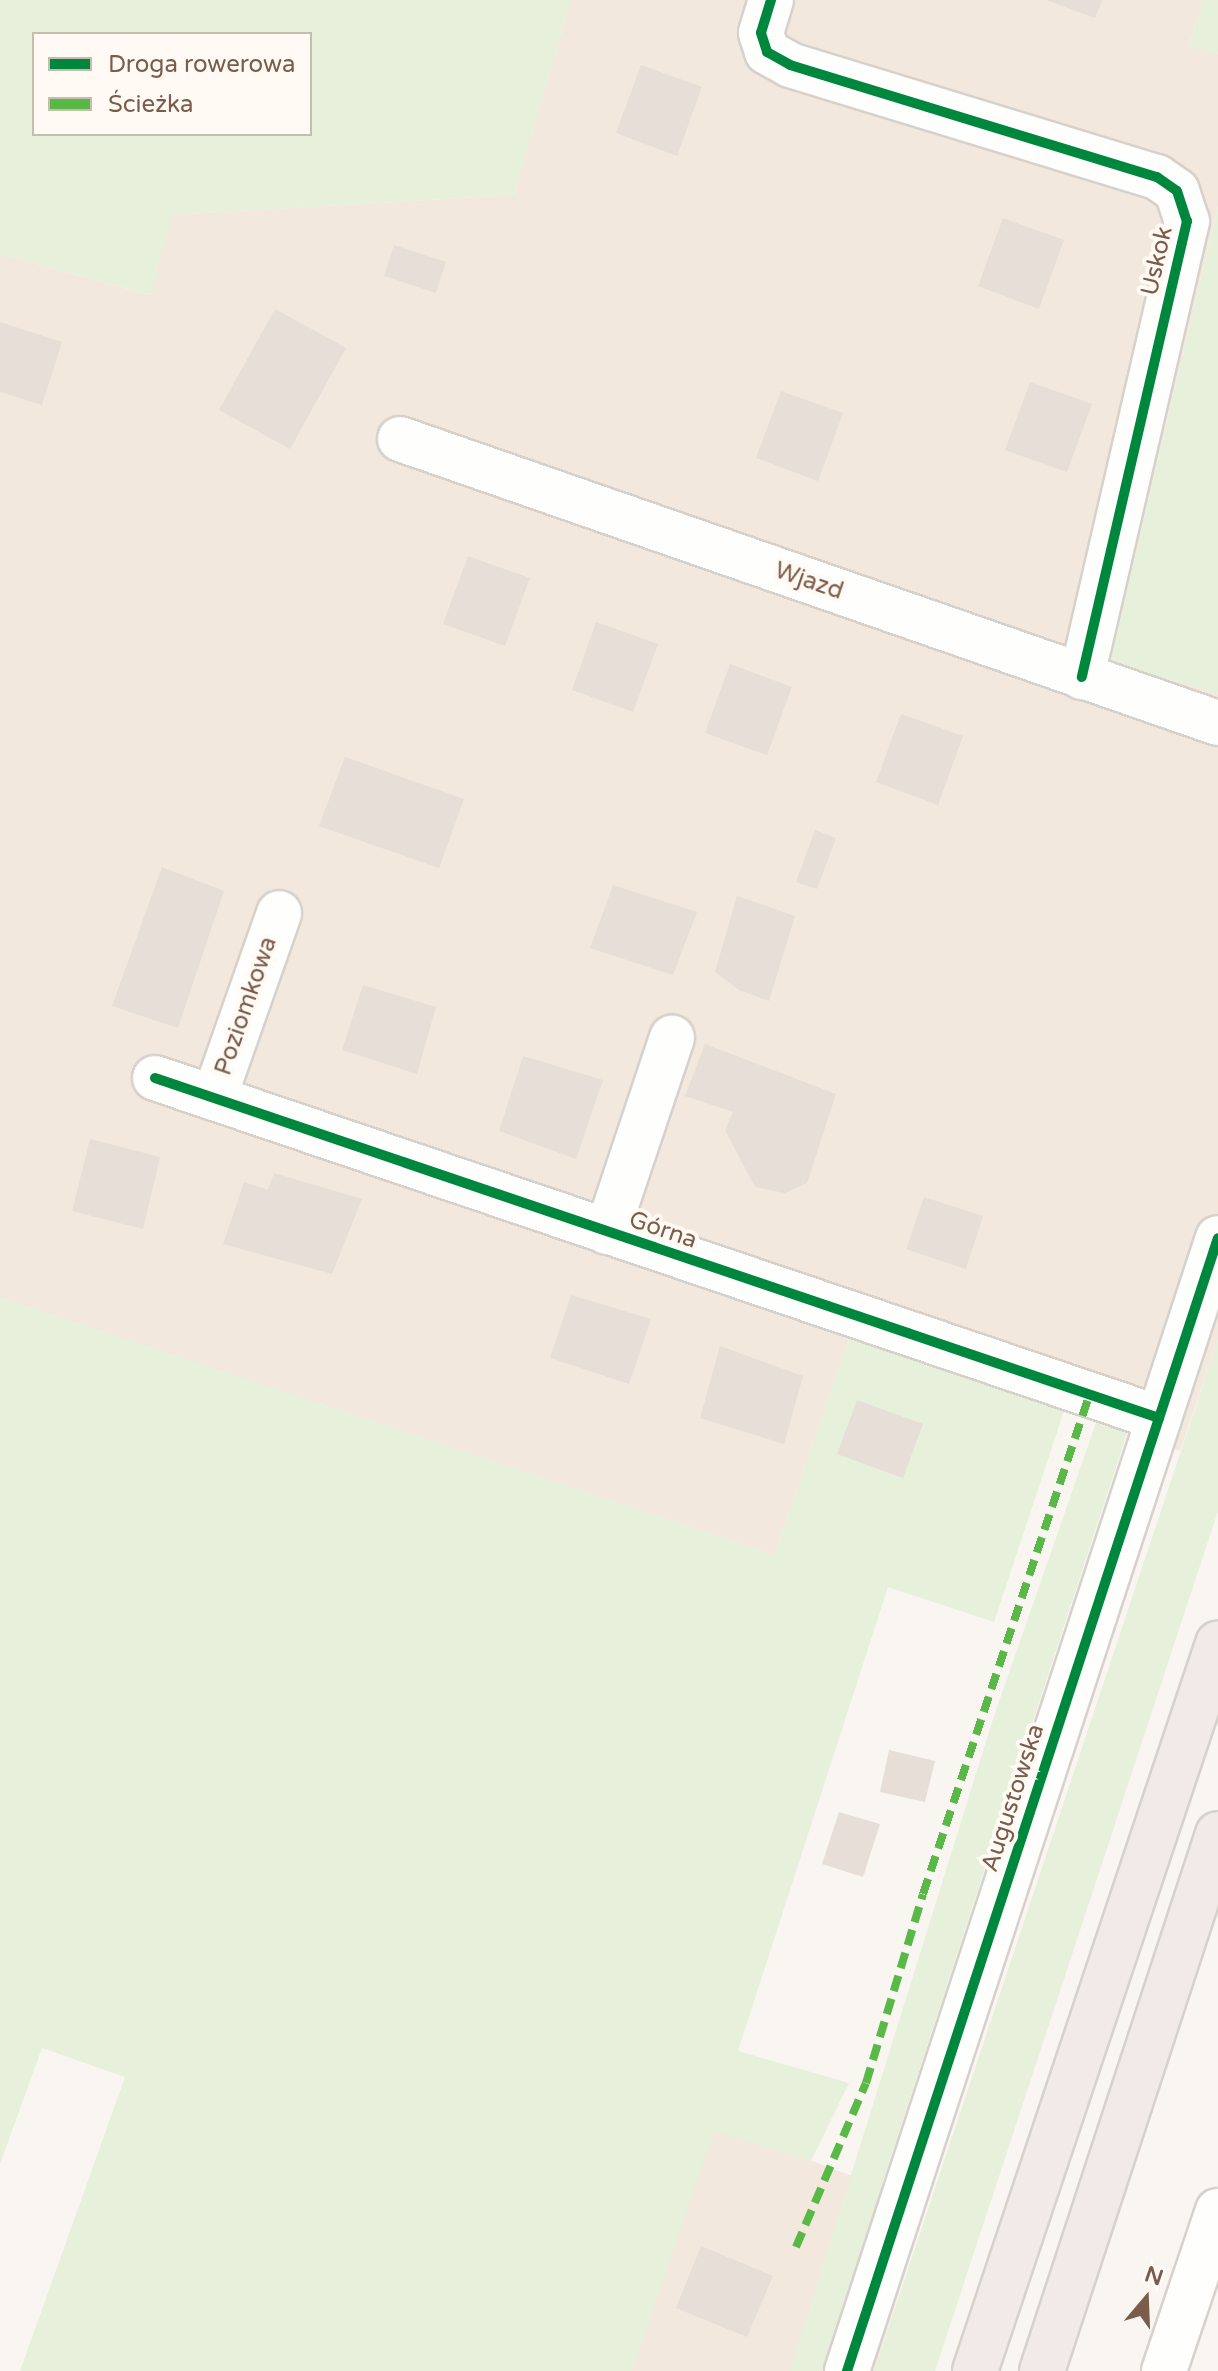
<!DOCTYPE html>
<html>
<head>
<meta charset="utf-8">
<style>
  body { margin:0 }
  #map { position:relative; width:1218px; height:2371px; overflow:hidden; background:#f9f5f0; font-family:"Varela Round",sans-serif }
  div>[style] { position:absolute }
  .residential>* { inset:0; background:#f2e8de }
  .green>* { inset:0; background:#e7f0db }
  .building>* { inset:0; background:#e6ded7 }
  .roads { filter:drop-shadow(2px 0 #d7d1cb) drop-shadow(-2px 0 #d7d1cb) drop-shadow(0 2px #d7d1cb) drop-shadow(0 -2px #d7d1cb) }
  .minor>* { height:44px; margin:-22px; padding:0 22px; transform-origin:22px; border-radius:22px; background:#fefefd }
  .highway>* { height:44px; margin:-22px; padding:0 22px; transform-origin:22px; border-radius:22px; background:#f2eae7 }
  .quiet>* { height:8px; margin-top:-4px; transform-origin:0; background:repeating-linear-gradient(90deg,#58b947 0 16px,transparent 0 24px) }
  .cycleway>* { height:10px; margin:-5px; padding:0 5px; transform-origin:5px; border-radius:5px; background:#00873e }
  span { translate:-50% -50%; white-space:nowrap; text-align:center; line-height:1.15; -webkit-text-stroke:8px #fffaf3; paint-order:stroke }
  .street-label { font-size:24px; color:#7a5c4d }
  .legend { position:absolute; left:32px; top:32px; width:280px; height:104px; box-sizing:border-box; background:#fffaf3; border:2px solid #cabbb1; margin:0; padding:10px 14px; list-style:none; font-size:24px; color:#7a5c4d }
  .legend li { display:flex; align-items:center; gap:16px; height:40px }
  .legend b { width:40px; border:2px solid #cabbb1 }
  .north { position:absolute; left:1106px; top:2259px; width:80px; height:80px; -webkit-text-stroke:6px #fffaf3; paint-order:stroke; rotate:19deg; font-size:22px; font-weight:700; line-height:32px; text-align:center; color:#7a5c4d }
  .north::after { content:''; display:block; margin:auto; width:28px; height:36px; background:#7a5c4d; clip-path:polygon(50% 0,100% 100%,50% 72%,0 100%) }
</style>
</head>
<body>
<div id="map">
  <div class="residential">
    <div style="clip-path:polygon(571px 0,1203px 0,1189px 46px,1218px 54px,1218px 206px,1110px 662px,1218px 694px,1218px 1340px,1180px 1451px,849px 1338px,774px 1555px,0 1298px,0 254px,150px 295px,171px 215px,514px 195px)"></div>
    <div style="clip-path:polygon(695px 2117px,927px 2204px,874px 2371px,605px 2371px)"></div>
  </div>
  <div class="green">
    <div style="clip-path:polygon(evenodd,0 0,571px 0,514px 195px,171px 215px,151px 295px,0 254px,0 0,310px 34px,310px 134px,34px 134px,34px 34px,310px 34px)"></div>
    <div style="clip-path:polygon(1203px 0,1218px 0,1218px 54px,1189px 47px)"></div>
    <div style="clip-path:polygon(1218px 207px,1218px 694px,1110px 662px)"></div>
    <div style="clip-path:polygon(0 1298px,774px 1555px,849px 1338px,1064px 1411px,994px 1622px,888px 1587px,738px 2051px,849px 2083px,811px 2161px,714px 2131px,632px 2371px,20px 2371px,125px 2077px,42px 2048px,0 2164px)"></div>
    <div style="clip-path:polygon(1218px 1340px,1218px 1511px,935px 2371px,874px 2371px)"></div>
    <div style="clip-path:polygon(1096px 1423px,1127px 1433px,821px 2371px,790px 2371px,994px 1716px)"></div>
  </div>
  <div class="building">
    <div style="clip-path:polygon(1046px 0,1102px 0,1095px 18px)"></div>
    <div style="clip-path:polygon(641px 65px,702px 87px,677px 156px,616px 133px)"></div>
    <div style="clip-path:polygon(1003px 218px,1064px 240px,1039px 309px,978px 286px)"></div>
    <div style="clip-path:polygon(394px 245px,446px 262px,436px 293px,384px 276px)"></div>
    <div style="clip-path:polygon(275px 309px,346px 348px,290px 449px,219px 410px)"></div>
    <div style="clip-path:polygon(0 322px,62px 342px,42px 405px,0 392px)"></div>
    <div style="clip-path:polygon(1030px 382px,1092px 404px,1067px 472px,1005px 450px)"></div>
    <div style="clip-path:polygon(781px 391px,843px 413px,818px 481px,756px 458px)"></div>
    <div style="clip-path:polygon(468px 556px,530px 578px,505px 646px,443px 624px)"></div>
    <div style="clip-path:polygon(596px 622px,658px 644px,633px 712px,572px 690px)"></div>
    <div style="clip-path:polygon(730px 664px,792px 687px,767px 755px,705px 733px)"></div>
    <div style="clip-path:polygon(901px 714px,963px 736px,938px 805px,876px 782px)"></div>
    <div style="clip-path:polygon(345px 757px,464px 799px,439px 868px,319px 826px)"></div>
    <div style="clip-path:polygon(815px 830px,836px 838px,817px 889px,796px 882px)"></div>
    <div style="clip-path:polygon(162px 867px,224px 891px,178px 1028px,112px 1006px)"></div>
    <div style="clip-path:polygon(613px 885px,697px 912px,673px 975px,590px 948px)"></div>
    <div style="clip-path:polygon(737px 896px,795px 916px,769px 1001px,739px 990px,715px 972px)"></div>
    <div style="clip-path:polygon(363px 985px,436px 1007px,417px 1074px,342px 1050px)"></div>
    <div style="clip-path:polygon(705px 1044px,836px 1094px,807px 1183px,785px 1193px,755px 1187px,725px 1130px,733px 1112px,685px 1096px)"></div>
    <div style="clip-path:polygon(523px 1056px,603px 1080px,576px 1159px,499px 1131px)"></div>
    <div style="clip-path:polygon(90px 1139px,160px 1157px,143px 1229px,72px 1211px)"></div>
    <div style="clip-path:polygon(274px 1173px,362px 1199px,332px 1274px,223px 1244px,244px 1182px,268px 1190px)"></div>
    <div style="clip-path:polygon(924px 1197px,983px 1216px,966px 1269px,906px 1249px)"></div>
    <div style="clip-path:polygon(571px 1295px,651px 1319px,629px 1384px,550px 1358px)"></div>
    <div style="clip-path:polygon(720px 1346px,803px 1376px,784px 1444px,700px 1418px)"></div>
    <div style="clip-path:polygon(857px 1400px,923px 1424px,903px 1478px,837px 1454px)"></div>
    <div style="clip-path:polygon(889px 1750px,935px 1761px,925px 1802px,880px 1792px)"></div>
    <div style="clip-path:polygon(839px 1812px,880px 1824px,863px 1877px,822px 1864px)"></div>
    <div style="clip-path:polygon(701px 2246px,773px 2276px,747px 2337px,676px 2308px)"></div>
  </div>
  <div class="roads">
    <div class="minor">
      <div style="left:771px;top:0;width:34px;rotate:107deg"></div>
      <div style="left:761px;top:33px;width:20px;rotate:72deg"></div>
      <div style="left:767px;top:52px;width:26px;rotate:29deg"></div>
      <div style="left:790px;top:65px;width:384px;rotate:17deg"></div>
      <div style="left:1157px;top:177px;width:24px;rotate:35deg"></div>
      <div style="left:1177px;top:191px;width:32px;rotate:72deg"></div>
      <div style="left:1187px;top:221px;width:468px;rotate:103deg"></div>
      <div style="left:400px;top:439px;width:866px;rotate:19.15deg"></div>
      <div style="left:155px;top:1078px;width:1060px;rotate:18.71deg"></div>
      <div style="left:214px;top:1098px;width:196px;rotate:-70.6deg"></div>
      <div style="left:607px;top:1232px;width:205px;rotate:-71.5deg"></div>
      <div style="left:847px;top:2371px;width:1192px;rotate:-71.87deg"></div>
      <div style="left:1164px;top:2371px;width:169px;rotate:-71.4deg"></div>
    </div>
    <div class="highway">
      <div style="left:975px;top:2371px;width:767px;rotate:-71.52deg"></div>
      <div style="left:1042px;top:2371px;width:565px;rotate:-71.85deg"></div>
    </div>
  </div>
  <div class="quiet">
    <div style="left:796px;top:2247px;width:178px;rotate:-66.9deg"></div>
    <div style="left:866px;top:2083px;width:197px;rotate:-73.2deg"></div>
    <div style="left:923px;top:1894px;width:525px;rotate:-71.57deg"></div>
  </div>
  <div class="cycleway">
    <div style="left:771px;top:0;width:34px;rotate:107deg"></div>
    <div style="left:761px;top:33px;width:20px;rotate:72deg"></div>
    <div style="left:767px;top:52px;width:26px;rotate:29deg"></div>
    <div style="left:790px;top:65px;width:384px;rotate:17deg"></div>
    <div style="left:1157px;top:177px;width:24px;rotate:35deg"></div>
    <div style="left:1177px;top:191px;width:32px;rotate:72deg"></div>
    <div style="left:1187px;top:221px;width:468px;rotate:103deg"></div>
    <div style="left:155px;top:1078px;width:1060px;rotate:18.71deg"></div>
    <div style="left:847px;top:2371px;width:1192px;rotate:-71.87deg"></div>
  </div>
  <div class="street-label">
    <span style="left:1157px;top:261px;rotate:-77deg">Uskok</span>
    <span style="left:809px;top:581px;rotate:19deg">Wjazd</span>
    <span style="left:246px;top:1006px;rotate:-71deg">Poziomkowa</span>
    <span style="left:663px;top:1230px;rotate:19deg">Górna</span>
    <span style="left:1013px;top:1798px;rotate:-72deg">Augustowska</span>
  </div>
  <ul class="legend">
  <li><b style="height:10px;background:#00873e"></b>Droga rowerowa</li>
  <li><b style="height:10px;background:#58b947"></b>Ścieżka</li>
  </ul>
  <div class="north">N</div>
</div>
</body>
</html>
